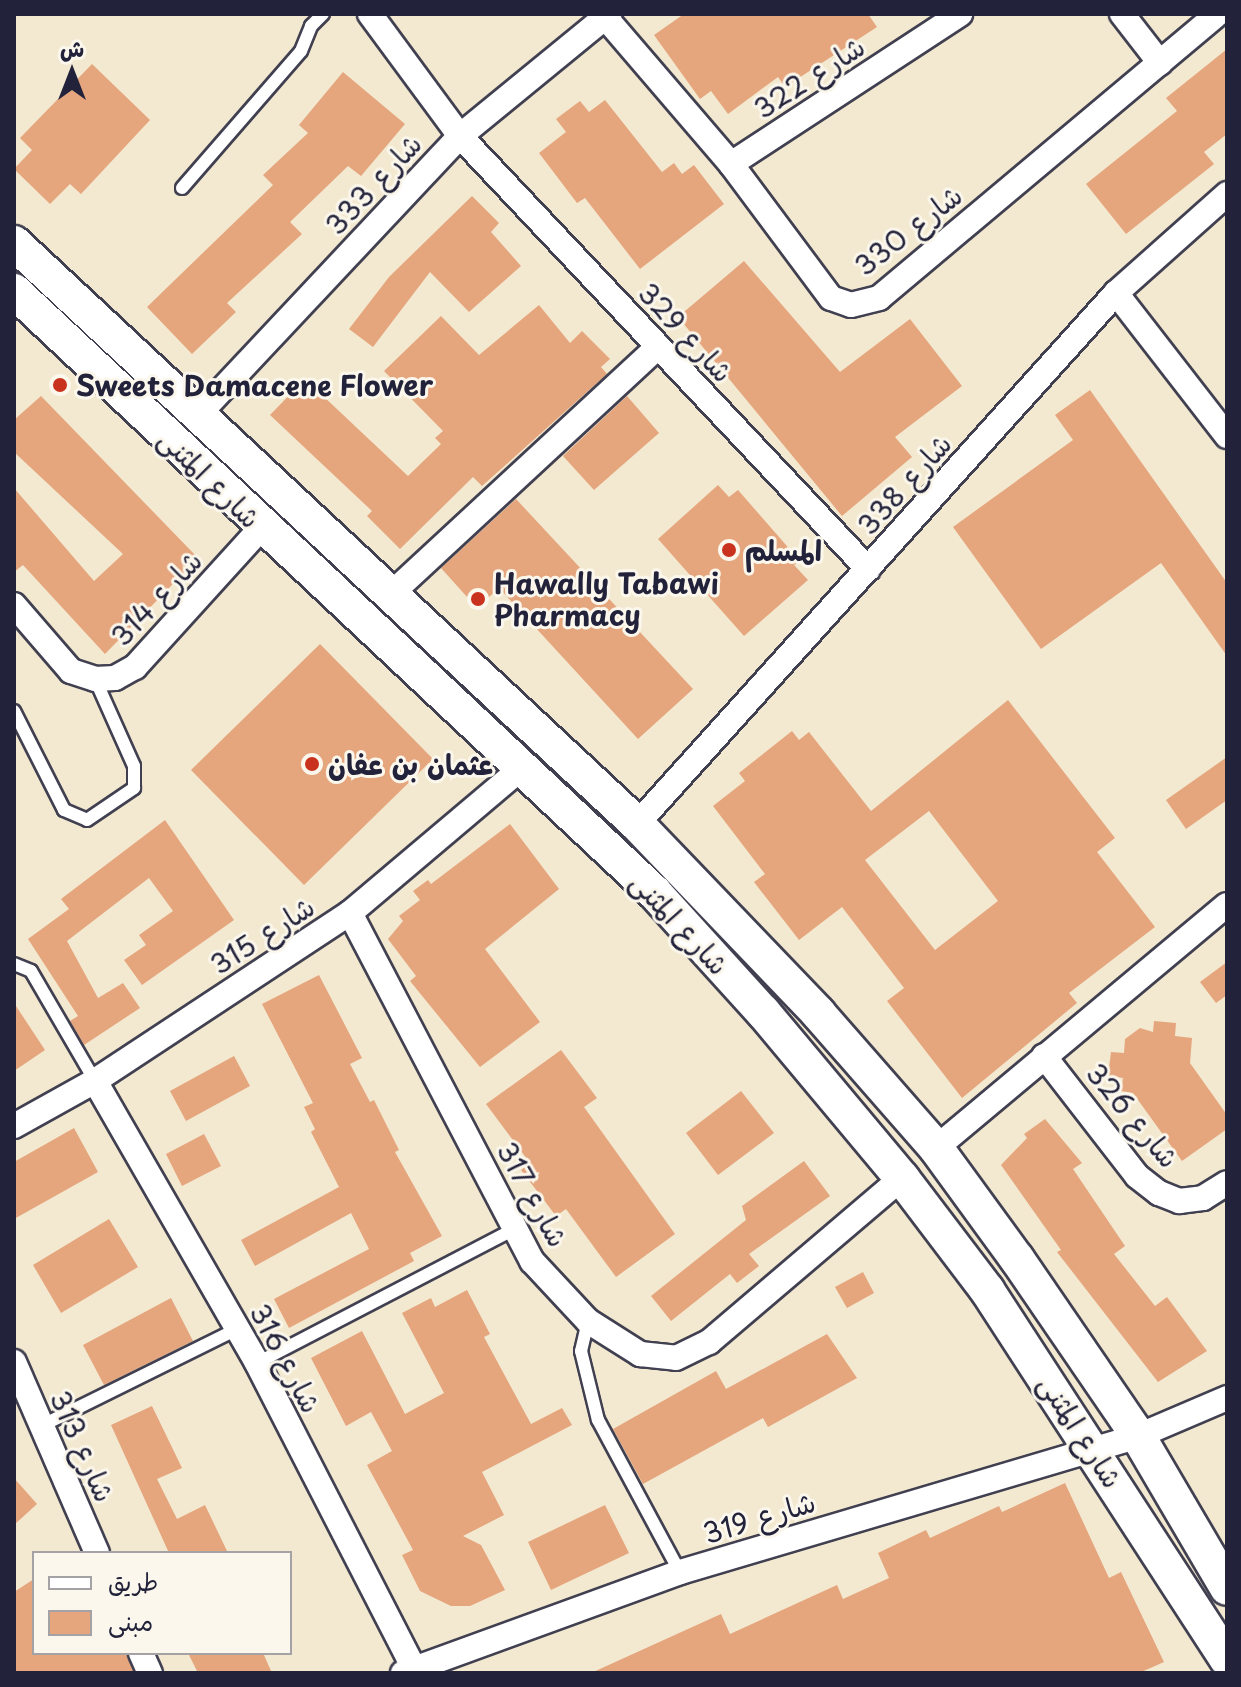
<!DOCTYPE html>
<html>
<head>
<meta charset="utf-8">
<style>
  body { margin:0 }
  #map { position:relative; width:1241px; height:1687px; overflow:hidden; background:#f3e9d0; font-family:"Playpen Sans","Playpen Sans Arabic",sans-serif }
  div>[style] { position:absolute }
  .building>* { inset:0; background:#e5a57d }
  .roads { filter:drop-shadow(2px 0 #414051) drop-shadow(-2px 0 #414051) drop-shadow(0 2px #414051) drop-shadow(0 -2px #414051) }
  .lane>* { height:12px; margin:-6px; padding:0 6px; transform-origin:6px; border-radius:6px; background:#fff }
  .street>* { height:24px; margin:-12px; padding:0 12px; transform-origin:12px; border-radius:12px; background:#fff }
  .secondary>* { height:34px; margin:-17px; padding:0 17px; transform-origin:17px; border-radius:17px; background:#fff }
  .dots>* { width:22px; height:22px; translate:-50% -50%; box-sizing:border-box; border:4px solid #fbf7ec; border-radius:50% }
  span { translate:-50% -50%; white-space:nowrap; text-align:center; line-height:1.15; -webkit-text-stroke:6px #fbf7ec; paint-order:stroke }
  .street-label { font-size:28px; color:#22223b }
  .poi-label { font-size:28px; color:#22223b; font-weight:700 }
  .left { translate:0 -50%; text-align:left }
  .frame { position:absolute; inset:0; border:16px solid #22223b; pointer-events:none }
  .legend { position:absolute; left:32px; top:1551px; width:260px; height:104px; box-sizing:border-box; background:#fbf7ec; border:2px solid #a4a2a5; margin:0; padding:10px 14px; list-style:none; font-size:24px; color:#22223b }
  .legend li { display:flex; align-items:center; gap:16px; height:40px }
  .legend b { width:40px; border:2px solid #a4a2a5 }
  .north { position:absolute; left:32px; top:32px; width:80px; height:80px; -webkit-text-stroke:6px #fbf7ec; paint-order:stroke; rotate:0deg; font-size:22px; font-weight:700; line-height:32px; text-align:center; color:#22223b }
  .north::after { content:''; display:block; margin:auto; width:28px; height:36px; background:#22223b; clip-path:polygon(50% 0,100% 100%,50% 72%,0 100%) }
</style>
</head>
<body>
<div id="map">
  <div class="building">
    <div style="clip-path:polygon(684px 14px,868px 14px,877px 27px,785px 87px,778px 77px,728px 114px,711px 91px,700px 99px,654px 35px)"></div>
    <div style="clip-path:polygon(1227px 49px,1227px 134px,1204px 152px,1214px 164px,1126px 234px,1086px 184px,1177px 111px,1166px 98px)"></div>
    <div style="clip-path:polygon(92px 64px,150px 120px,81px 194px,70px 184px,50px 204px,14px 169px,32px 150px,20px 138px)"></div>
    <div style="clip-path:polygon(343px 72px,405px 124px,361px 176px,348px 166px,290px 222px,302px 234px,227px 303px,236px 312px,192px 354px,147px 307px,273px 185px,263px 175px,308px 133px,299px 125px)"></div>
    <div style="clip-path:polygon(605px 100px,662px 172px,674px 163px,682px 174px,694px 165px,724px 204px,640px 269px,585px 198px,577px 203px,539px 153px,566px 132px,556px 119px,580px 101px,589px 112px)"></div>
    <div style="clip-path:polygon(472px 196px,499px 223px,491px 232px,521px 266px,469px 312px,430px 272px,373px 347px,349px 329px,389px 277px)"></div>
    <div style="clip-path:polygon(744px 261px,840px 372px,910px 319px,962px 386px,895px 437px,912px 457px,842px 516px,678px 317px)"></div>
    <div style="clip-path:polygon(539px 305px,570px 343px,582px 331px,610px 359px,601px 367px,607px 374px,482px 486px,473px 477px,400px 549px,367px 516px,372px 511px,270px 415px,305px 379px,408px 476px,441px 444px,435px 438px,443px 431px,384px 371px,441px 316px,479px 355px)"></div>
    <div style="clip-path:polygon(1090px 390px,1227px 583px,1227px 656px,1161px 563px,1041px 649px,953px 527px,1073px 440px,1055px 415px)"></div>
    <div style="clip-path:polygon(41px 396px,198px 558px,105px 654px,23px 565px,14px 572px,14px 488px,94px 581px,123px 554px,14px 452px,14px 420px)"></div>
    <div style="clip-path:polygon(627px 396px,659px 433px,594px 490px,563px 456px)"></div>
    <div style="clip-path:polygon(718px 485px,729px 497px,738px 490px,800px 561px,794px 565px,808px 580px,744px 636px,658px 539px)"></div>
    <div style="clip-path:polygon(516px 499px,693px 689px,638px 739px,499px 588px,477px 608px,441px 568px)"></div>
    <div style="clip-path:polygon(320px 644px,433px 759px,304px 885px,191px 770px)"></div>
    <div style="clip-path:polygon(evenodd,1008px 700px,1115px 838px,1097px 852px,1155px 927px,1069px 993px,1077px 1003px,962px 1098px,887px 1001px,904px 988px,842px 907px,799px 940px,754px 882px,765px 874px,713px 806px,745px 781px,739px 773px,792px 731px,799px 740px,809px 732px,871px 811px,1008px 700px,929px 811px,998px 901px,935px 950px,865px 860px,929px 811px)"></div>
    <div style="clip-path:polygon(1227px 757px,1227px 800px,1186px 829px,1166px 800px)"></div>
    <div style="clip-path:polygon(165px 820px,234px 920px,142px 985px,124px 960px,146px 945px,139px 935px,173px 911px,149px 878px,67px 941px,98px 998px,123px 983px,140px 1008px,84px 1045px,70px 1021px,78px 1016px,28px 939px,69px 909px,61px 899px)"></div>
    <div style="clip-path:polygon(510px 824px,559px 889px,485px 949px,540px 1022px,480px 1067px,410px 981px,416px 976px,388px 939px,403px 921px,399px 916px,420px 900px,413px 891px,428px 880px,431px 884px)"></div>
    <div style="clip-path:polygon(1227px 962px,1227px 995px,1216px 1003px,1200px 982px)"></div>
    <div style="clip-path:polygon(319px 975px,362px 1058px,350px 1064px,370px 1102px,374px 1100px,399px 1150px,395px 1152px,442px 1236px,410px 1253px,414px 1261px,289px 1328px,274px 1299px,369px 1249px,351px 1213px,255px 1266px,241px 1240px,339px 1187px,311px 1132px,315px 1129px,304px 1107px,313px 1103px,262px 1004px)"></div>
    <div style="clip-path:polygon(14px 1003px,45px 1050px,14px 1071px)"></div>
    <div style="clip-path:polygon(1154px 1021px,1176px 1023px,1175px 1036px,1192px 1038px,1190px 1063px,1227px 1115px,1227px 1129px,1182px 1161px,1133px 1093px,1121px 1091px,1123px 1078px,1108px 1076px,1111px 1052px,1124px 1053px,1125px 1039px,1140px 1028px,1153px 1032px)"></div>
    <div style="clip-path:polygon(561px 1050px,597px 1098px,584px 1107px,675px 1234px,616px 1277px,566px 1209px,556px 1216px,521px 1170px,530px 1163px,486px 1104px)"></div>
    <div style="clip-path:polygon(234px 1056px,250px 1086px,186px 1121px,170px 1091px)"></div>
    <div style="clip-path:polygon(741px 1091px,774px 1133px,718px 1175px,686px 1133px)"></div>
    <div style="clip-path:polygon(1045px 1119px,1082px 1163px,1073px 1169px,1125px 1246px,1114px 1254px,1155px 1306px,1167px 1297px,1207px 1351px,1158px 1382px,1057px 1252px,1061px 1250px,1001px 1165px,1027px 1138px,1024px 1134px)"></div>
    <div style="clip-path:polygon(74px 1128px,98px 1172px,14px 1219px,14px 1162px)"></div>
    <div style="clip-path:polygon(204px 1134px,221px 1166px,182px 1186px,166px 1154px)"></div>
    <div style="clip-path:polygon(804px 1161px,830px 1196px,749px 1254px,759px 1266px,737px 1283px,730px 1274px,671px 1321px,651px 1296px,746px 1220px,742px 1206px)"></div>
    <div style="clip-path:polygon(109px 1219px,138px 1267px,61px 1313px,33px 1265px)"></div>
    <div style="clip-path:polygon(863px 1272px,874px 1293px,847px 1308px,835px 1287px)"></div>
    <div style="clip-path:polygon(467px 1290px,490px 1334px,484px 1337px,531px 1424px,562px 1408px,572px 1425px,482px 1472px,504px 1515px,463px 1536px,481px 1545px,505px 1590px,470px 1606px,451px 1606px,420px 1591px,402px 1555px,413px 1550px,367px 1465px,392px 1451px,371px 1412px,346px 1426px,311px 1358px,362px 1331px,405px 1414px,444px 1393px,402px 1313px,431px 1298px,435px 1307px)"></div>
    <div style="clip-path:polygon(171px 1298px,193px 1341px,104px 1385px,83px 1345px)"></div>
    <div style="clip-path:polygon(827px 1334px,857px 1378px,768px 1427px,763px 1418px,643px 1484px,613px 1429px,716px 1371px,726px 1389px)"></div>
    <div style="clip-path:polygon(152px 1406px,182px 1468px,157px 1479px,177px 1519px,205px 1505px,228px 1553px,169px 1553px,111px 1425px)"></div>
    <div style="clip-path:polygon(14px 1478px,37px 1504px,14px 1525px)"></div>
    <div style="clip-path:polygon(1065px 1483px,1109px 1578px,1121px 1572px,1164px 1662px,1139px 1673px,591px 1673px,721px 1614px,730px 1634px,837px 1585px,843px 1599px,889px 1578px,878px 1553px,926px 1530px,930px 1538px,999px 1506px,1002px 1512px)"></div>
    <div style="clip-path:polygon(605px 1505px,629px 1553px,551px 1590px,528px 1542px)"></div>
    <div style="clip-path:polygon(34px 1579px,34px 1653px,126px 1653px,134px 1673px,14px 1673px,14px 1592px)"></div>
    <div style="clip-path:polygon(188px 1653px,263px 1653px,272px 1673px,198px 1673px)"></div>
  </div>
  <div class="roads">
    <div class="lane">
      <div style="left:182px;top:188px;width:181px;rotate:-49deg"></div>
      <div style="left:301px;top:51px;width:27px;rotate:-68deg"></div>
      <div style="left:311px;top:26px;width:17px;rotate:-45deg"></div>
      <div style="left:14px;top:711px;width:111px;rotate:63.2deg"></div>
      <div style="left:64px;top:810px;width:25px;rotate:23deg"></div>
      <div style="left:87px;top:820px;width:57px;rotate:-34.2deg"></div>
      <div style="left:134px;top:788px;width:22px;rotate:-90deg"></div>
      <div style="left:134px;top:766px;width:95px;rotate:-114.1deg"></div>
      <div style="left:14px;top:964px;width:18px;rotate:22deg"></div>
      <div style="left:31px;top:971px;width:127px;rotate:59.8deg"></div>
      <div style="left:588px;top:1321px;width:31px;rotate:103deg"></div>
      <div style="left:581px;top:1351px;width:71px;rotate:76.2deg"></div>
      <div style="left:598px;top:1420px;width:173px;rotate:61.7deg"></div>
      <div style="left:257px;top:1363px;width:292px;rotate:-27.5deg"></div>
      <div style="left:41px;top:1426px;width:219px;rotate:-26.3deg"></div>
    </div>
    <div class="street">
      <div style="left:370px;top:14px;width:152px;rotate:53.6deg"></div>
      <div style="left:460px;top:136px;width:595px;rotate:46.7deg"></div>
      <div style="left:1122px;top:14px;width:62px;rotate:52.2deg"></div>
      <div style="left:605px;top:17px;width:194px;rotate:49.4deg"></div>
      <div style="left:731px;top:164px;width:167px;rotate:53.3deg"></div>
      <div style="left:831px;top:298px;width:21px;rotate:19deg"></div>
      <div style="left:851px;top:305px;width:29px;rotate:-14deg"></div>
      <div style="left:879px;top:298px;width:442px;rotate:-40deg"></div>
      <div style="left:731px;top:164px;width:274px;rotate:-33.2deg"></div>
      <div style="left:1116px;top:293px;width:181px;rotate:52.2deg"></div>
      <div style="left:199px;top:414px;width:381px;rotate:-46.8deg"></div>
      <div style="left:460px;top:136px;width:193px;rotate:-39.3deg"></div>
      <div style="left:391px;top:594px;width:364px;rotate:-42.8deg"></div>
      <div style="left:14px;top:605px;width:87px;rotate:49.2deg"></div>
      <div style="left:71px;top:671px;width:25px;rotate:18deg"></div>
      <div style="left:95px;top:679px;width:20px;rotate:-3deg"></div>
      <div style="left:115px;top:678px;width:23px;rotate:-29deg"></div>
      <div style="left:135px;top:667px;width:189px;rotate:-47.8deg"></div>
      <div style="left:637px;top:824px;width:715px;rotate:-47.95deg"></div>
      <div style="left:1116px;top:293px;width:149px;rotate:-41.7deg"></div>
      <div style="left:350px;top:913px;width:393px;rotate:62.4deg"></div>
      <div style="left:532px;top:1261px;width:82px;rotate:47deg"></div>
      <div style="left:588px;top:1321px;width:62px;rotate:32.4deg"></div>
      <div style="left:640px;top:1354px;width:36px;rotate:6deg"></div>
      <div style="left:676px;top:1358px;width:37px;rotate:-26deg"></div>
      <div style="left:709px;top:1342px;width:253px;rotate:-40.4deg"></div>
      <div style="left:1044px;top:1056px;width:152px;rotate:52.2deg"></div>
      <div style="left:1137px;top:1176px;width:28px;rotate:38deg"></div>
      <div style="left:1159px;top:1193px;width:22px;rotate:22deg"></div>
      <div style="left:1179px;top:1201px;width:24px;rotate:-7deg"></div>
      <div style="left:1203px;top:1198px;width:28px;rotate:-32deg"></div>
      <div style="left:95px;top:1081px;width:325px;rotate:60.1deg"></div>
      <div style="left:257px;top:1363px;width:343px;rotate:62.8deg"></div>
      <div style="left:14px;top:1126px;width:93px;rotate:-29.1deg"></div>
      <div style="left:95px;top:1081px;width:305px;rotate:-33.4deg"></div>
      <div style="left:350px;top:913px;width:226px;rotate:-40.2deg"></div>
      <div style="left:936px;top:1148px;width:379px;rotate:-39.9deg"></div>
      <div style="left:14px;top:1362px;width:208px;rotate:66.5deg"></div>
      <div style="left:141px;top:1653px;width:22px;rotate:66deg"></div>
      <div style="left:403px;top:1673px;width:295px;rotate:-20deg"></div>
      <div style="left:680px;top:1572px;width:478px;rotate:-16.5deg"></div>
      <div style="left:1138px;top:1436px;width:97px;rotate:-23.1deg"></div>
    </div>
    <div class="secondary">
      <div style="left:14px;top:243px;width:852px;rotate:43deg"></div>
      <div style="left:637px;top:824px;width:262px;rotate:46.2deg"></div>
      <div style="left:818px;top:1013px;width:179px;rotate:48.8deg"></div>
      <div style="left:936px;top:1148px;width:137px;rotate:53.9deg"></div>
      <div style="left:1017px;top:1259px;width:214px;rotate:55.6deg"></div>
      <div style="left:1138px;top:1436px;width:176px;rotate:59.6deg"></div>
      <div style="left:14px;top:291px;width:878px;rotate:43.2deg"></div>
      <div style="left:654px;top:892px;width:162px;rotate:47.8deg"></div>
      <div style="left:763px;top:1012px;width:217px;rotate:50.1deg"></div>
      <div style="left:902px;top:1178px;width:141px;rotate:52.8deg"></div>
      <div style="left:987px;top:1290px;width:440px;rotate:57deg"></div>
    </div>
  </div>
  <div class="dots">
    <div style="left:60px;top:385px;background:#c8321e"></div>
    <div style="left:729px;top:550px;background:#c8321e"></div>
    <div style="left:478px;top:599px;background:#c8321e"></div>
    <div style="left:312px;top:764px;background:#c8321e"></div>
  </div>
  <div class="street-label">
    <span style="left:809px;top:77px;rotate:-33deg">شارع 322</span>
    <span style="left:373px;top:184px;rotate:-47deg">شارع 333</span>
    <span style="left:908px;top:230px;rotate:-38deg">شارع 330</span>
    <span style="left:686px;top:332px;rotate:47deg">شارع 329</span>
    <span style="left:210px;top:478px;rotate:44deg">شارع المثنى</span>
    <span style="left:904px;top:484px;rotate:-48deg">شارع 338</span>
    <span style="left:156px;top:598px;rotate:-47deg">شارع 314</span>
    <span style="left:680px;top:923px;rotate:47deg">شارع المثنى</span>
    <span style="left:262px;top:935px;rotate:-33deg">شارع 315</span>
    <span style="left:1133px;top:1115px;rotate:50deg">شارع 326</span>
    <span style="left:533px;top:1194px;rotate:61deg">شارع 317</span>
    <span style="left:286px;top:1358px;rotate:62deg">شارع 316</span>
    <span style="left:1081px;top:1431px;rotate:57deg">شارع المثنى</span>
    <span style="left:83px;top:1446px;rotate:66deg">شارع 313</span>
    <span style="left:759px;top:1517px;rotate:-17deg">شارع 319</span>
  </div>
  <div class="poi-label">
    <span class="left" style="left:76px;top:385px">Sweets Damacene Flower</span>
    <span class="left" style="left:745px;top:550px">المسلم</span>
    <span class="left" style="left:494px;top:599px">Hawally Tabawi<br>Pharmacy</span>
    <span class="left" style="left:328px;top:764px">عثمان بن عفان</span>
  </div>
  <div class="frame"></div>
  <ul class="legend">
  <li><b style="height:10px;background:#fff"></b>طريق</li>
  <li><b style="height:22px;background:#e5a57d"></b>مبنى</li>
  </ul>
  <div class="north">ش</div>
</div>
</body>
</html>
